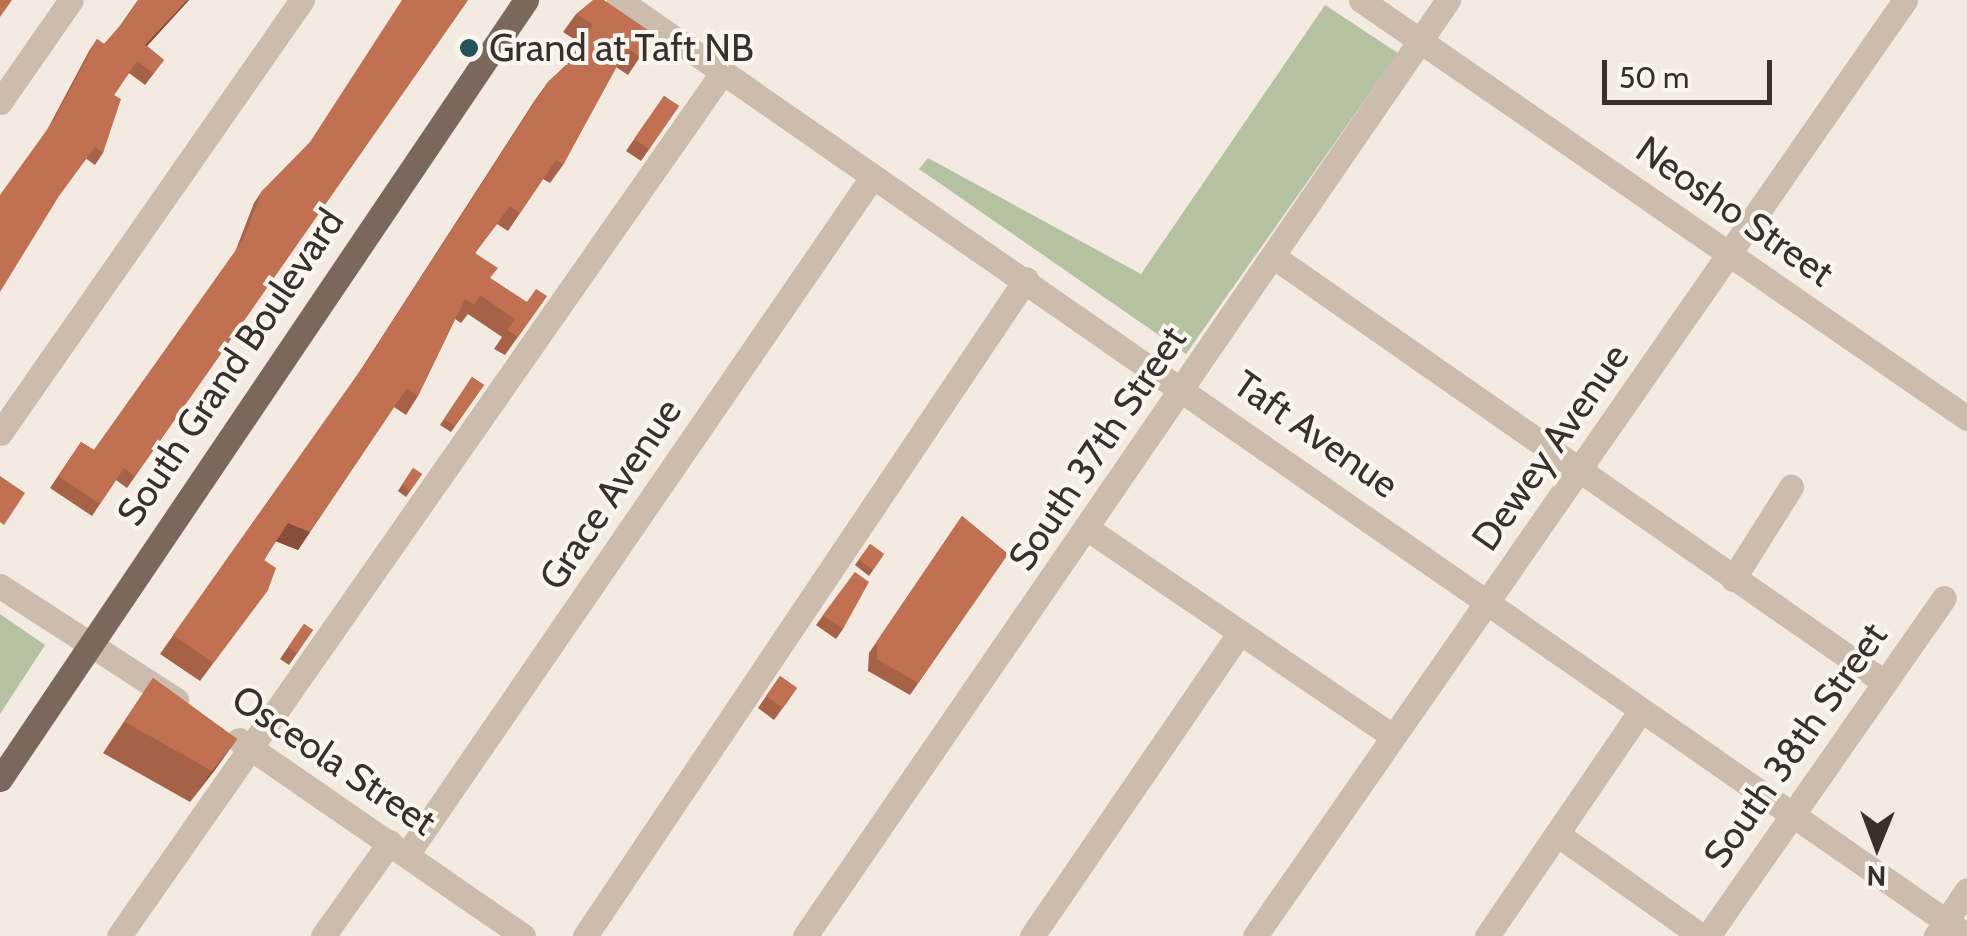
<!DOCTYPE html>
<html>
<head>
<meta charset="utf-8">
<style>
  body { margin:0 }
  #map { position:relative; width:1967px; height:936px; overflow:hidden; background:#f3ebe1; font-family:Cabin,sans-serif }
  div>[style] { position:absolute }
  .green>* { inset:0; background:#b5c2a1 }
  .minor>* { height:25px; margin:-12.5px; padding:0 12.5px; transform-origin:12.5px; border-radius:12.5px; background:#cbbcad }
  .major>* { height:25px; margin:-12.5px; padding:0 12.5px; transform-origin:12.5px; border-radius:12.5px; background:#7b685d }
  .wall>* { inset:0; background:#a66146 }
  .shaded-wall>* { inset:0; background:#874f39 }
  .building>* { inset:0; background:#c17151 }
  .dots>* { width:28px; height:28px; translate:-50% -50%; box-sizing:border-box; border:5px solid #faf5ee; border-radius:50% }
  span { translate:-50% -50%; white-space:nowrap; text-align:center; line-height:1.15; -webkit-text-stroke:8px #faf5ee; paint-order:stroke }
  .poi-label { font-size:38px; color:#39302b }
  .left { translate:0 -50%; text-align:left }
  .street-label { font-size:38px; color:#39302b }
  .north { position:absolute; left:1827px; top:796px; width:100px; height:100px; -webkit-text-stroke:8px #faf5ee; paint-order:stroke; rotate:181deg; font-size:28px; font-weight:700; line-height:40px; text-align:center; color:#39302b }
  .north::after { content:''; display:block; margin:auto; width:35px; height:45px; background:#39302b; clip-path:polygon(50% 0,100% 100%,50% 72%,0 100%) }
  .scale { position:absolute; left:1602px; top:60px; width:170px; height:45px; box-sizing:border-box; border:5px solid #39302b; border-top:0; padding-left:12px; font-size:30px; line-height:35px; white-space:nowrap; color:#39302b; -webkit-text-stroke:8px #faf5ee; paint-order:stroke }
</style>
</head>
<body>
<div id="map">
  <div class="green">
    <div style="clip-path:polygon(1325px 5px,1398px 53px,1186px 354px,919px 169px,928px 158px,1141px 274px)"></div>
    <div style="clip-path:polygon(0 614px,45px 645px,0 714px)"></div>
  </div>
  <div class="minor">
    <div style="left:619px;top:0;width:1641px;rotate:34.77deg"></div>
    <div style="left:1361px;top:0;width:736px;rotate:34.6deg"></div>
    <div style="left:0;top:102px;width:124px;rotate:-55.2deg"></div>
    <div style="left:1274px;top:257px;width:743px;rotate:34.87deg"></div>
    <div style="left:0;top:433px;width:528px;rotate:-55.11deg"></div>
    <div style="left:1088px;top:529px;width:366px;rotate:34.2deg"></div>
    <div style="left:1733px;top:579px;width:109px;rotate:-57.8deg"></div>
    <div style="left:0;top:586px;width:210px;rotate:32.9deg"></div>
    <div style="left:239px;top:740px;width:345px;rotate:34.6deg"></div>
    <div style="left:1557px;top:834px;width:176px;rotate:35.3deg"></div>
    <div style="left:408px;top:853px;width:821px;rotate:-55.52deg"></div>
    <div style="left:119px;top:936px;width:1053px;rotate:-55.06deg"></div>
    <div style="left:323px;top:936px;width:115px;rotate:-54.5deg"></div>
    <div style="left:585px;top:936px;width:791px;rotate:-56.13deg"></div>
    <div style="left:805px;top:936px;width:1136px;rotate:-55.51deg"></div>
    <div style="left:1032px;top:936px;width:366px;rotate:-55.6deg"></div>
    <div style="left:1255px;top:936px;width:1140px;rotate:-55.22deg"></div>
    <div style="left:1487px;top:936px;width:273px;rotate:-55.7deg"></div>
    <div style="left:1708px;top:936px;width:412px;rotate:-55.1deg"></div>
    <div style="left:1936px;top:936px;width:55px;rotate:-56deg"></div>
  </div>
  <div class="major">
    <div style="left:0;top:779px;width:940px;rotate:-55.97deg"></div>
  </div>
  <div class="wall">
    <div style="clip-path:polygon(138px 0,189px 0,147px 46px,164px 60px,145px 85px,129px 73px,114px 95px,103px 153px,95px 165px,47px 130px,89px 51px,97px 39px,104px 44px,119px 27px)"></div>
    <div style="clip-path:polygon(468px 0,127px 488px,116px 480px,92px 516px,50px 488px,81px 442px,94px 450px,235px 252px,254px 203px,262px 191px)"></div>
    <div style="clip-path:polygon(576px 14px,655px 35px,628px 75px,616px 67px,563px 165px,550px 183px,543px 179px,508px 231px,497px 224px,475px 253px,490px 278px,526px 302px,547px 296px,505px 355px,494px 349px,502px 337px,468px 314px,461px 323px,455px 319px,418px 396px,406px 415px,394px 407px,298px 550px,276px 541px,264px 560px,268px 590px,200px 681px,160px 654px,356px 377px,535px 100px,548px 82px,567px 64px,580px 43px,563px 32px)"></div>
    <div style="clip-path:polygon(664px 96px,679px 106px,641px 161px,626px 151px)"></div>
    <div style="clip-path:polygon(472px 377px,484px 385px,451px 432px,440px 425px)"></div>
    <div style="clip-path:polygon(413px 468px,422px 474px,406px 497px,398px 491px)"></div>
    <div style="clip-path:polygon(962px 516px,1008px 554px,910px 695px,868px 671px,869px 653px)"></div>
    <div style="clip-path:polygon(870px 544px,884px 554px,869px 576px,855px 565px)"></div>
    <div style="clip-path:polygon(855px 572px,843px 629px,836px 639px,816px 625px)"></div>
    <div style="clip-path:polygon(304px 624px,313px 630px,289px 665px,280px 659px)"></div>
    <div style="clip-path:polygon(780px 676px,797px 688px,774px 720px,758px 708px)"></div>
    <div style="clip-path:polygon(153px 678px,237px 739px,190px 802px,103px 753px)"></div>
  </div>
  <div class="shaded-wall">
    <div style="clip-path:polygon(187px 0,189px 0,137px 57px,145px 45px)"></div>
    <div style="clip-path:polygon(288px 523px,310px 532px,298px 550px,275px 541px)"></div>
    <div style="clip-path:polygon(237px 739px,215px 770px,190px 802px,212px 771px)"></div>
  </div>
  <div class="building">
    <div style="clip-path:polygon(0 0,12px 0,0 17px)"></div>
    <div style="clip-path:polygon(138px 0,187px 0,145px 45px,164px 60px,153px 73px,137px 61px,114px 95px,121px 99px,103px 153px,95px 147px,59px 196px,0 292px,0 195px,54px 120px,97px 39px,104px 44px,120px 26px)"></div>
    <div style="clip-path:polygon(402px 0,468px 0,135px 476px,124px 468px,100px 504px,58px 476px,81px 442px,94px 450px,243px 240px,262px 191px,310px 142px)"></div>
    <div style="clip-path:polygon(593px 0,604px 0,655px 35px,640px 57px,627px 48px,563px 165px,556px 160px,520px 213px,510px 206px,475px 253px,498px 268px,490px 278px,527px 302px,536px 289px,547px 296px,518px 337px,507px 330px,515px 319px,480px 295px,474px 305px,465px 299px,418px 396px,407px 388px,310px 532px,288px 523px,264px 560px,276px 568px,268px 590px,213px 663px,173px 635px,367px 361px,548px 82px,572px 60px,593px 25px,576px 14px)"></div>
    <div style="clip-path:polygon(664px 96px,679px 106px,649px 149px,634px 139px)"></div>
    <div style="clip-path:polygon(472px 377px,484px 385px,455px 426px,444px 419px)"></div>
    <div style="clip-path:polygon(413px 468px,422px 474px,410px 491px,402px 485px)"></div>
    <div style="clip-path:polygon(0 476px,25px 493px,4px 525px,0 522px)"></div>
    <div style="clip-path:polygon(962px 516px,1008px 554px,918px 683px,877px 659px,877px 641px)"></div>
    <div style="clip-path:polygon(870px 544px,884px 554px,873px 570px,859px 560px)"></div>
    <div style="clip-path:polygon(855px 572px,869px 582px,843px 629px,823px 615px)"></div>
    <div style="clip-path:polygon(304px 624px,313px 630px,297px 653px,288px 647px)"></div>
    <div style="clip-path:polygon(780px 676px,797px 688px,783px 708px,766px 696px)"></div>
    <div style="clip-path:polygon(153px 678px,237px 739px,212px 771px,125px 722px)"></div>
  </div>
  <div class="dots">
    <div style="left:469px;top:48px;background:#22535a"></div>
  </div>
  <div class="poi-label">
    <span class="left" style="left:489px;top:48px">Grand at Taft NB</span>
  </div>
  <div class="street-label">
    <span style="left:1735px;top:211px;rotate:35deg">Neosho Street</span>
    <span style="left:230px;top:367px;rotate:-56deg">South Grand Boulevard</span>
    <span style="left:1316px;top:434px;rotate:35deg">Taft Avenue</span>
    <span style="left:1550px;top:447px;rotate:-55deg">Dewey Avenue</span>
    <span style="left:1097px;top:448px;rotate:-56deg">South 37th Street</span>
    <span style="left:610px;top:494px;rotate:-56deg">Grace Avenue</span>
    <span style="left:1795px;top:745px;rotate:-55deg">South 38th Street</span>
    <span style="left:334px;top:760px;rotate:34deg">Osceola Street</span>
  </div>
  <div class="north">N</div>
  <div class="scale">50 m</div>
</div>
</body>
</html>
